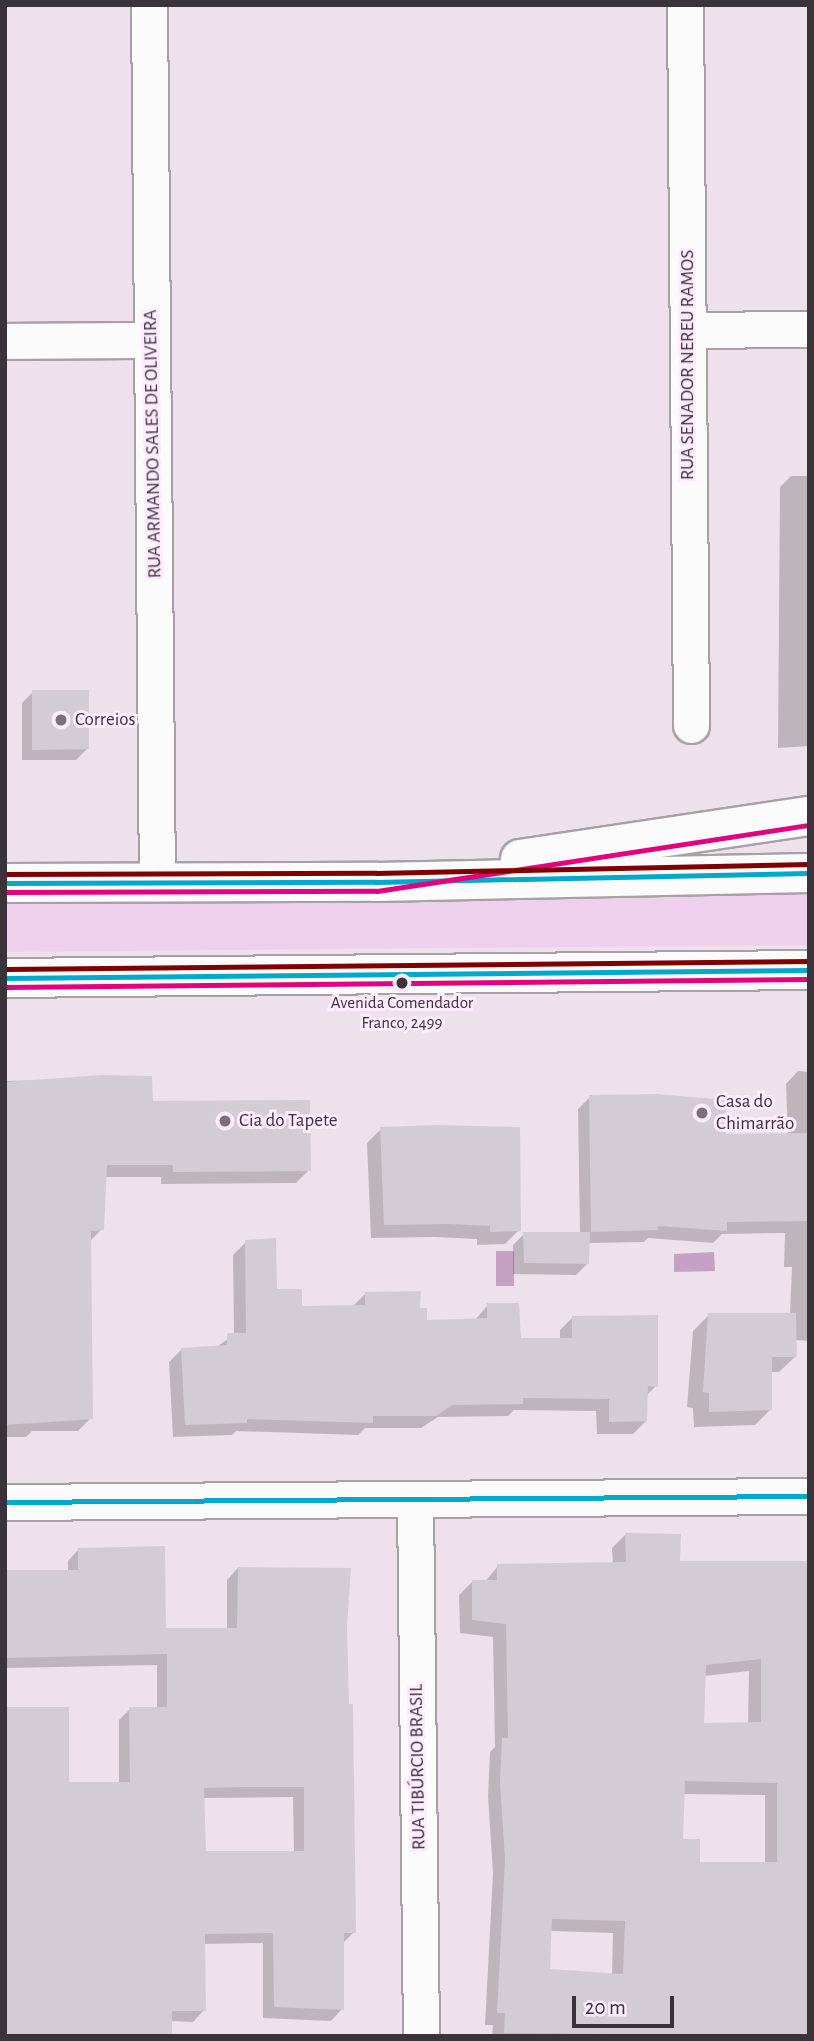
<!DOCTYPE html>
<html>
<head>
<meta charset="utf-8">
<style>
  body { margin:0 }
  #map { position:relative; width:814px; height:2041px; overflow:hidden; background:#ede2ec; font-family:"Alegreya Sans",sans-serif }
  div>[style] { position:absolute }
  .green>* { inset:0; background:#eed0ec }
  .water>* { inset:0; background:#c6a0c5 }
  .shadow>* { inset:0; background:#0003 }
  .building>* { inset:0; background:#d4ccd4 }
  .roads { filter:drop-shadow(2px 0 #a8a0a7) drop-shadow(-2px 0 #a8a0a7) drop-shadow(0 2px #a8a0a7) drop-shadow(0 -2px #a8a0a7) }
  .minor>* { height:35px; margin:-17.5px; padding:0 17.5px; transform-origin:17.5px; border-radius:17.5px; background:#fcfbfc }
  .trunk>* { height:38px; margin:-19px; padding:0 19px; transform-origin:19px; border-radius:19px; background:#fcfbfc }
  .bus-1>* { height:5px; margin:-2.5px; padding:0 2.5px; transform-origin:2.5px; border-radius:2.5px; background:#00a9ce }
  .bus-2>* { height:5px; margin:-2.5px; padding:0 2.5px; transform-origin:2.5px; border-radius:2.5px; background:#e5007d }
  .bus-3>* { height:5px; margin:-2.5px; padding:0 2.5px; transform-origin:2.5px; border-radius:2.5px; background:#800000 }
  .dots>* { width:19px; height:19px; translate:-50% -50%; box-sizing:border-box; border:4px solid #feebfd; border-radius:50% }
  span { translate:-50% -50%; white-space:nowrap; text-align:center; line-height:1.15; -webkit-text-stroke:6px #feebfd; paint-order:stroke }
  .bus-label { font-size:17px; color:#3a333a }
  .street-label { font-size:19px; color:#3a333a }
  .poi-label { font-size:19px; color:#3a333a }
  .left { translate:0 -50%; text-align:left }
  .frame { position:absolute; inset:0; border:7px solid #3a333a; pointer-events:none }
  .scale { position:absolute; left:572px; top:1996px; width:102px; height:32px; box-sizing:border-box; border:4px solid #3a333a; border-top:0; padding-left:9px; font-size:21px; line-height:24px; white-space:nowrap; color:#3a333a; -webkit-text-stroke:5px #feebfd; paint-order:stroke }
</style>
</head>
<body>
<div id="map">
  <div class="green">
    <div style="clip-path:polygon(809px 894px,809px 945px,5px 952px,5px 904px)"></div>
  </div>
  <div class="water">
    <div style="clip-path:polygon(496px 1251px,514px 1251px,514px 1286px,496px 1286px)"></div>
    <div style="clip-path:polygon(714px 1252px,715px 1271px,674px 1272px,674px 1254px)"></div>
  </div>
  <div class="shadow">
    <div style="clip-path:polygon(791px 476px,809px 476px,809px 746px,778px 748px,780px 487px)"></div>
    <div style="clip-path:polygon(33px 692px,87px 749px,76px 760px,22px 760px,22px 703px)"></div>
    <div style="clip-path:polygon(798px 1071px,809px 1072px,809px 1341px,795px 1340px,796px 1356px,779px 1372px,771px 1372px,771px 1409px,755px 1425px,694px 1427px,693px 1408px,687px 1407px,693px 1331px,709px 1315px,790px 1315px,792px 1267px,784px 1267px,785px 1233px,722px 1234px,713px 1243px,648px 1238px,644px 1242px,588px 1243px,587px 1264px,576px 1275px,513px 1274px,513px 1245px,524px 1234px,580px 1234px,578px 1109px,590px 1097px,724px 1136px,788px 1135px,786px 1084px)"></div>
    <div style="clip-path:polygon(150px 1078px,151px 1103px,309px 1170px,296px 1183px,161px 1184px,161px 1177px,104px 1177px,102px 1229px,90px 1241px,91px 1418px,78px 1431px,32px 1431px,26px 1437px,5px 1437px,5px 1081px)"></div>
    <div style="clip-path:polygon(381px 1129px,519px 1230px,505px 1244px,477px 1245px,477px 1239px,435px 1237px,371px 1238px,367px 1143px)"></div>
    <div style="clip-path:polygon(246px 1242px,276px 1291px,301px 1307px,352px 1307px,365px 1294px,418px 1309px,425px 1322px,475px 1320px,488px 1305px,519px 1340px,560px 1340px,560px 1330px,572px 1318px,656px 1386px,646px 1396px,646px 1421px,633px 1434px,597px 1434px,596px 1411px,514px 1410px,508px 1416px,438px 1417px,421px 1428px,365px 1428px,358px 1435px,236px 1431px,232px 1435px,173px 1437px,169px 1362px,182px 1349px,215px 1348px,234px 1335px,233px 1255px)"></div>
    <div style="clip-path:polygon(evenodd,625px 1535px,679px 1562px,809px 1562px,809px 2036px,492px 2036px,493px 2025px,485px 2025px,493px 1873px,488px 1796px,490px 1752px,495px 1747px,493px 1637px,460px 1633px,459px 1595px,472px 1582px,485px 1582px,498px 1566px,613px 1564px,612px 1548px,625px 1535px,749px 1671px,748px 1724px,702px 1725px,704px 1676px,749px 1671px,625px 1535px,683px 1794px,765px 1795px,765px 1864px,698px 1864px,682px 1841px,683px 1794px,625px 1535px,550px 1931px,613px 1933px,612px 1975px,548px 1971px,550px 1931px)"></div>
    <div style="clip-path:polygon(evenodd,79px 1549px,164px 1630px,227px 1630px,227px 1580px,238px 1568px,345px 1627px,354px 1932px,342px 1944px,342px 2009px,331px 2021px,263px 2018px,263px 1943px,203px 1944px,204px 2010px,193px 2022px,170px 2021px,67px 1783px,119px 1784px,119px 1720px,130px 1709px,157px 1709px,157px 1665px,5px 1668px,5px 1570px,68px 1572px,68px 1561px,79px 1549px,293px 1797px,294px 1853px,205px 1853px,203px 1798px,293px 1797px)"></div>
  </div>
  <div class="building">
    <div style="clip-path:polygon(32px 690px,89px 690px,89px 749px,32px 750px)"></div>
    <div style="clip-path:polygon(102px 1075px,152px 1076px,153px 1101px,310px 1100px,311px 1171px,173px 1172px,173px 1165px,107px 1165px,104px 1230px,91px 1231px,93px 1419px,5px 1425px,5px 1082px)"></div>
    <div style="clip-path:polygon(657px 1094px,726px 1100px,726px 1134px,809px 1133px,809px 1221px,727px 1222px,727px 1231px,658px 1226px,658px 1230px,591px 1232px,589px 1095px)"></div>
    <div style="clip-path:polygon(438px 1125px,520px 1127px,521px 1231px,490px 1232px,490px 1226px,450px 1224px,384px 1225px,380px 1127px)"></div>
    <div style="clip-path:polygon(523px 1232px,590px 1232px,589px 1264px,524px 1263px)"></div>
    <div style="clip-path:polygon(276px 1238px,277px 1289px,302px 1289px,302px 1306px,365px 1305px,365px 1292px,421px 1291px,420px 1308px,427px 1308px,427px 1320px,487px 1318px,487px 1303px,519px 1303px,521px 1338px,572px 1338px,572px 1316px,658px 1315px,658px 1387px,648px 1386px,647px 1421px,609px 1422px,609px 1399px,523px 1398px,523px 1404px,452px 1405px,436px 1416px,373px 1416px,373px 1423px,247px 1419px,247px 1423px,185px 1425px,181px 1348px,227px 1345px,227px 1333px,246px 1333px,245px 1240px)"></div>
    <div style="clip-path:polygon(708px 1313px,796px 1313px,797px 1357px,772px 1357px,772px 1410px,709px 1412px,709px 1393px,703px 1392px)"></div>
    <div style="clip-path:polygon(evenodd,625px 1533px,681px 1534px,680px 1561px,809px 1561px,809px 2036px,504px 2033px,505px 2013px,497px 2013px,505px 1859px,500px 1782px,502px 1738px,508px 1738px,506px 1624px,472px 1620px,472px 1580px,497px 1580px,497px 1564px,626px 1562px,625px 1533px,761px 1659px,761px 1722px,704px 1723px,706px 1665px,761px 1659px,625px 1533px,685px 1781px,777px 1783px,777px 1862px,700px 1862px,700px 1839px,683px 1839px,685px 1781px,625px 1533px,552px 1919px,625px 1921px,623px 1974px,550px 1969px,552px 1919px)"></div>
    <div style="clip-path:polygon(evenodd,165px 1546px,166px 1628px,237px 1628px,238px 1567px,351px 1568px,347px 1627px,349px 1704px,353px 1704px,356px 1933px,344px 1933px,344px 2010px,274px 2007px,273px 1933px,205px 1934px,206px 2011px,172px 2011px,172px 2036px,5px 2036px,5px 1707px,69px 1707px,69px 1782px,130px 1782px,129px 1707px,167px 1707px,167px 1654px,5px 1658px,5px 1570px,78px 1570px,78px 1548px,165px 1546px,244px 1787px,304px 1787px,304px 1851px,206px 1851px,204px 1788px,244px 1787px)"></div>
  </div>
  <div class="roads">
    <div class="minor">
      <div style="left:149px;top:5px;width:878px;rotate:89.48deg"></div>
      <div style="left:685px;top:5px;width:720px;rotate:89.52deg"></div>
      <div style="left:688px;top:330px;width:121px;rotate:-0.5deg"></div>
      <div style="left:5px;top:341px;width:147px;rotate:-0.4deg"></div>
      <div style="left:415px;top:1499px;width:537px;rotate:89.36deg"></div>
      <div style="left:5px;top:1502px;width:804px;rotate:-0.43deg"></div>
    </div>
    <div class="trunk">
      <div style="left:520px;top:859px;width:292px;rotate:-8.5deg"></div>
      <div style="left:5px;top:883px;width:371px;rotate:-0.2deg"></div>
      <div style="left:376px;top:882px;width:433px;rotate:-1.2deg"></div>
      <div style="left:5px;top:978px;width:804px;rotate:-0.57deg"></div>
    </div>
  </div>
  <div class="bus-1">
    <div style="left:5px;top:883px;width:371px;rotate:-0.2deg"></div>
    <div style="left:376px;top:882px;width:433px;rotate:-1.2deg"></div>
    <div style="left:5px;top:978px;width:804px;rotate:-0.57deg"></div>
    <div style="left:5px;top:1502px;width:804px;rotate:-0.43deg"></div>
  </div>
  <div class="bus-2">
    <div style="left:5px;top:892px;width:372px;rotate:-0.2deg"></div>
    <div style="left:377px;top:891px;width:437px;rotate:-8.7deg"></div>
    <div style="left:5px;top:987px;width:804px;rotate:-0.57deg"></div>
  </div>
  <div class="bus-3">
    <div style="left:5px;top:874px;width:371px;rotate:-0.2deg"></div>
    <div style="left:376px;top:873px;width:433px;rotate:-1.2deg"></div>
    <div style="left:5px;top:969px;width:804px;rotate:-0.57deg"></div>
  </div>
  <div class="dots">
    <div style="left:61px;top:720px;background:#797078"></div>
    <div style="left:402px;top:983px;background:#3a333a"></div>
    <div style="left:702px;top:1113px;background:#797078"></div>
    <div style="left:225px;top:1121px;background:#797078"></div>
  </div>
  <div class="bus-label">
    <span style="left:402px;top:1013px">Avenida Comendador<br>Franco, 2499</span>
  </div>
  <div class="street-label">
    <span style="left:688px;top:365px;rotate:-90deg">RUA SENADOR NEREU RAMOS</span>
    <span style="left:153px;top:444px;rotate:-91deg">RUA ARMANDO SALES DE OLIVEIRA</span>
    <span style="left:418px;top:1767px;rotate:-91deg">RUA TIBÚRCIO BRASIL</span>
  </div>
  <div class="poi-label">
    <span class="left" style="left:75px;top:720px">Correios</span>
    <span class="left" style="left:716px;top:1113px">Casa do<br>Chimarrão</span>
    <span class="left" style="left:239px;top:1121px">Cia do Tapete</span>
  </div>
  <div class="frame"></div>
  <div class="scale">20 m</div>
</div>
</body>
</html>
